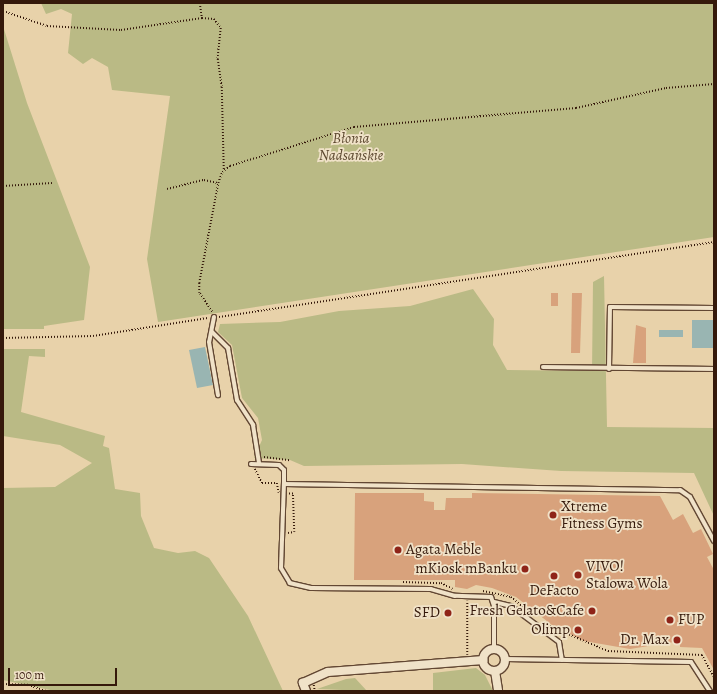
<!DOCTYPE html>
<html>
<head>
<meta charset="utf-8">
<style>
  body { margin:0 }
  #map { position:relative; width:717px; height:694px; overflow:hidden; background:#e8d2aa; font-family:Alegreya,serif }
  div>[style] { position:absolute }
  .green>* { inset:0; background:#baba85 }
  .water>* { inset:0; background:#99b5b2 }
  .building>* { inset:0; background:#d8a27c }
  .path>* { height:1.5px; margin-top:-0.75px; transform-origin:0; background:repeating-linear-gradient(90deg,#35190b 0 1px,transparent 0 3px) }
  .roads { filter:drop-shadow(1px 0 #624733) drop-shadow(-1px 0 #624733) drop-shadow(0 1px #624733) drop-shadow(0 -1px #624733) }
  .service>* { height:4px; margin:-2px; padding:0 2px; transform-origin:2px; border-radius:2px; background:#f0e2c8 }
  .minor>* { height:8px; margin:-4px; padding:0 4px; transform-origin:4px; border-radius:4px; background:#f0e2c8 }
  .minor>.ring { margin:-4px; padding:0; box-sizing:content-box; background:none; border:8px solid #f0e2c8; border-radius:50% }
  .dots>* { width:11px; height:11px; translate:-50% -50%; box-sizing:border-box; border:2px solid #f0e2c8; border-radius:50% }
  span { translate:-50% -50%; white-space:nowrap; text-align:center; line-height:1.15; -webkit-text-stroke:3.5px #f0e2c8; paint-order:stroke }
  .park-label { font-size:15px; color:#5d4930; font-style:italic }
  .poi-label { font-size:15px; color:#35190b }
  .left { translate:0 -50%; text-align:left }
  .right { translate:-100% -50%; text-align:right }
  .frame { position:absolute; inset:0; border:4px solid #35190b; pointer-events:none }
  .scale { position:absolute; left:8px; top:668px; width:109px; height:18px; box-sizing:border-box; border:2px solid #35190b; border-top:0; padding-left:5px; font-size:12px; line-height:14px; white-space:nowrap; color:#35190b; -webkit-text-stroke:3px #f0e2c8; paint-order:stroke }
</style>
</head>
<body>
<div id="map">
  <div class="green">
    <div style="clip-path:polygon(41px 3px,714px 3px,714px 237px,158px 322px,147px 259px,170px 96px,112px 90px,108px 67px,92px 58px,83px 64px,68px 53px,72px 14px,61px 9px,46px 14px)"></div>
    <div style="clip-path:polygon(3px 26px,27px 103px,90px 267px,84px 320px,44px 326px,44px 329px,3px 329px)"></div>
    <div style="clip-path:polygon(604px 276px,607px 427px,714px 428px,714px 516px,694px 473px,561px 471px,462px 464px,304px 466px,290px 460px,254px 458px,262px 440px,258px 418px,242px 398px,232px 345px,218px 332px,220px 324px,280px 322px,339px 311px,410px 306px,473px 289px,494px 319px,493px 345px,507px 370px,592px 371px,593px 282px)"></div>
    <div style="clip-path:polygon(3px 349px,45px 349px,45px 357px,29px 356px,21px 412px,105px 436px,103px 446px,109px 448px,115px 489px,140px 493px,141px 516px,154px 548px,178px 553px,195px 551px,209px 558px,248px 616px,283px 691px,55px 691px,3px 680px,3px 488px,55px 487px,92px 463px,60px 445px,3px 436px)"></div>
    <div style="clip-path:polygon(476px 668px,485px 675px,493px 691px,433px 691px,433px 673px)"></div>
    <div style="clip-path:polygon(355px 678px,367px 691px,317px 689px,346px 679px)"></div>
  </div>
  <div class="water">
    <div style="clip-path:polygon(692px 320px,714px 320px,714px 348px,692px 348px)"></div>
    <div style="clip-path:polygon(659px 330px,683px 330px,683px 337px,659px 337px)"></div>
    <div style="clip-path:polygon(205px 347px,213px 385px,197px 388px,189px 350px)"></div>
  </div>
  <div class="building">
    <div style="clip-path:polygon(551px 293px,558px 293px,558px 306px,551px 306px)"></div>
    <div style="clip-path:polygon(572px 293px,582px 293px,580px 353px,571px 353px)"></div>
    <div style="clip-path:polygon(636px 325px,646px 328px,646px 363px,633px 363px)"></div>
    <div style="clip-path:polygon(355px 493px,424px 493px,424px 501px,434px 502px,434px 510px,445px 510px,446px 498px,472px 498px,472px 493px,660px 496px,673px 520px,683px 514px,693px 533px,701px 529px,713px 554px,707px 557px,714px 570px,714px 670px,702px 648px,680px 647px,680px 641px,630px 649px,584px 641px,552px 625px,516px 597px,492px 588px,476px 585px,467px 589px,455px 587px,455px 580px,354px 580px)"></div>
  </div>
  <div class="path">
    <div style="left:200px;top:3px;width:15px;rotate:82deg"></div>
    <div style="left:202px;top:18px;width:12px;rotate:5deg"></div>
    <div style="left:214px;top:19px;width:11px;rotate:52deg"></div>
    <div style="left:221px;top:28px;width:31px;rotate:96deg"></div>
    <div style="left:218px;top:59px;width:28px;rotate:82deg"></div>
    <div style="left:222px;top:87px;width:83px;rotate:88.6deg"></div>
    <div style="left:3px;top:11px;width:46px;rotate:18.8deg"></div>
    <div style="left:47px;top:26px;width:74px;rotate:3.1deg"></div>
    <div style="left:121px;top:30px;width:82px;rotate:-8.4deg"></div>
    <div style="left:3px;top:186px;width:49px;rotate:-3.5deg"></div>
    <div style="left:167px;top:189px;width:38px;rotate:-14deg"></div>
    <div style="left:204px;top:180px;width:14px;rotate:12deg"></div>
    <div style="left:212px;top:312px;width:23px;rotate:-124deg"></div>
    <div style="left:199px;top:293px;width:10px;rotate:-90deg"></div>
    <div style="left:199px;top:283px;width:102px;rotate:-79.2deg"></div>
    <div style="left:218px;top:183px;width:12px;rotate:-70deg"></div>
    <div style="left:222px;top:172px;width:10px;rotate:-37deg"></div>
    <div style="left:230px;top:166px;width:130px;rotate:-17.5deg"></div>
    <div style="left:354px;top:127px;width:223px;rotate:-4.9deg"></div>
    <div style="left:576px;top:108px;width:92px;rotate:-12.5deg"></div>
    <div style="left:666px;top:88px;width:48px;rotate:-4.8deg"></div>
    <div style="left:219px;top:317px;width:501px;rotate:-8.62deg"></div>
    <div style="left:3px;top:338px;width:90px;rotate:-1.3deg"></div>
    <div style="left:93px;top:336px;width:116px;rotate:-8.9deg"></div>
    <div style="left:264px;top:457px;width:26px;rotate:7deg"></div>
    <div style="left:255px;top:469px;width:16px;rotate:63deg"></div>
    <div style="left:262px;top:483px;width:15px"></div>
    <div style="left:277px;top:483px;width:10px;rotate:79deg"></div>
    <div style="left:288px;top:533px;width:6px;rotate:-9deg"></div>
    <div style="left:294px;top:532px;width:38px;rotate:-92deg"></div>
    <div style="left:293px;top:494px;width:4px;rotate:180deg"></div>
    <div style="left:403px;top:582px;width:38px;rotate:2deg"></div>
    <div style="left:441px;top:583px;width:13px;rotate:27deg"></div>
    <div style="left:483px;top:591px;width:29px;rotate:12deg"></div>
    <div style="left:511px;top:597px;width:28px;rotate:39deg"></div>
    <div style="left:547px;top:625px;width:66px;rotate:23.1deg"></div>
    <div style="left:608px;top:651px;width:94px;rotate:2.4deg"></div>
    <div style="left:702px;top:655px;width:25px;rotate:61deg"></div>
    <div style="left:467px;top:655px;width:54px;rotate:-90deg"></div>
    <div style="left:481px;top:668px;width:8px;rotate:40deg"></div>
    <div style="left:3px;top:684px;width:25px;rotate:2deg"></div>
    <div style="left:28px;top:685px;width:19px;rotate:18deg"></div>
    <div style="left:314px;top:685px;width:6px;rotate:81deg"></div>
  </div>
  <div class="roads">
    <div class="service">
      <div style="left:214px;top:317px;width:25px;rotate:101deg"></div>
      <div style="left:209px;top:342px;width:54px;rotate:80.4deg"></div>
      <div style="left:212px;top:332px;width:23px;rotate:45deg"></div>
      <div style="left:228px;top:348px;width:53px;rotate:80.2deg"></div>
      <div style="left:237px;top:400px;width:30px;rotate:57deg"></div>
      <div style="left:253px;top:425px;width:39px;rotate:81deg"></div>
      <div style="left:543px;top:367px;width:171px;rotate:0.7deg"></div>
      <div style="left:609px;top:369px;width:62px;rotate:-89.1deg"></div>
      <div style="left:610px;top:307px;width:104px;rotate:0.6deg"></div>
      <div style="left:251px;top:464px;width:28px;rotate:2deg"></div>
      <div style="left:279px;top:465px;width:7px;rotate:45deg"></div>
      <div style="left:284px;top:470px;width:14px;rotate:90deg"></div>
      <div style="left:494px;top:602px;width:17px;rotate:13deg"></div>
      <div style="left:511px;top:606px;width:60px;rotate:36.9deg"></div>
      <div style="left:559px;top:642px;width:18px;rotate:81deg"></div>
      <div style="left:494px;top:649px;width:43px;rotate:-90deg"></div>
      <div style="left:494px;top:606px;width:9px;rotate:-108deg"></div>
      <div style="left:491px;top:597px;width:36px;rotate:-178deg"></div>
      <div style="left:455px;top:596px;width:25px;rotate:-164deg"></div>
      <div style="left:431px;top:589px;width:120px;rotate:-179.5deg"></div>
      <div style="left:311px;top:588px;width:22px;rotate:-167deg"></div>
      <div style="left:290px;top:583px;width:17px;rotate:-121deg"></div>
      <div style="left:281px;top:568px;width:84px;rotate:-88deg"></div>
      <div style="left:284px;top:484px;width:396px;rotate:0.9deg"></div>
      <div style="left:680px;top:490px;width:12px;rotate:35deg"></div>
      <div style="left:690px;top:497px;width:50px;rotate:61.4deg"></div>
      <div style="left:505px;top:659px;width:186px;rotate:0.9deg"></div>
      <div style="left:691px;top:662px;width:35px;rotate:57deg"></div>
    </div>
    <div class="minor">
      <div class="ring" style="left:483px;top:649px;width:14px;height:14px"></div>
      <div style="left:495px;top:671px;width:20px;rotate:81deg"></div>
      <div style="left:306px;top:691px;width:9px;rotate:-111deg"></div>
      <div style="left:303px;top:683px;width:27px;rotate:-24deg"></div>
      <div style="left:328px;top:672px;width:156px;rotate:-4.4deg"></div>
    </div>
  </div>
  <div class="dots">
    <div style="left:553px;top:515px;background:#8f2418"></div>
    <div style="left:398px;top:550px;background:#8f2418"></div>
    <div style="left:525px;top:569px;background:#8f2418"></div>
    <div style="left:578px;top:575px;background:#8f2418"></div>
    <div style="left:554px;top:576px;background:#8f2418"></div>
    <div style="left:592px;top:611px;background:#8f2418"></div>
    <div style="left:448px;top:613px;background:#8f2418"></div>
    <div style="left:670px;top:620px;background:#8f2418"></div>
    <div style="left:578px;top:630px;background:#8f2418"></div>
    <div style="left:677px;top:640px;background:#8f2418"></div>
  </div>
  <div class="park-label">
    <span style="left:351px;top:147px">Błonia<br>Nadsańskie</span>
  </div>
  <div class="poi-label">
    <span class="left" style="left:561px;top:515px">Xtreme<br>Fitness Gyms</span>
    <span class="left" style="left:406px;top:550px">Agata Meble</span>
    <span class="left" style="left:586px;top:575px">VIVO!<br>Stalowa Wola</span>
    <span class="right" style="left:517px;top:569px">mKiosk mBanku</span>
    <span style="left:554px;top:591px">DeFacto</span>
    <span class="right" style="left:584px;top:611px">Fresh Gelato&amp;Cafe</span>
    <span class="right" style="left:440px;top:613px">SFD</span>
    <span class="left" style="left:678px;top:620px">FUP</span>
    <span class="right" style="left:570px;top:630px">Olimp</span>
    <span class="right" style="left:669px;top:640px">Dr. Max</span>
  </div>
  <div class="frame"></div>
  <div class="scale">100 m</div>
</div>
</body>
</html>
